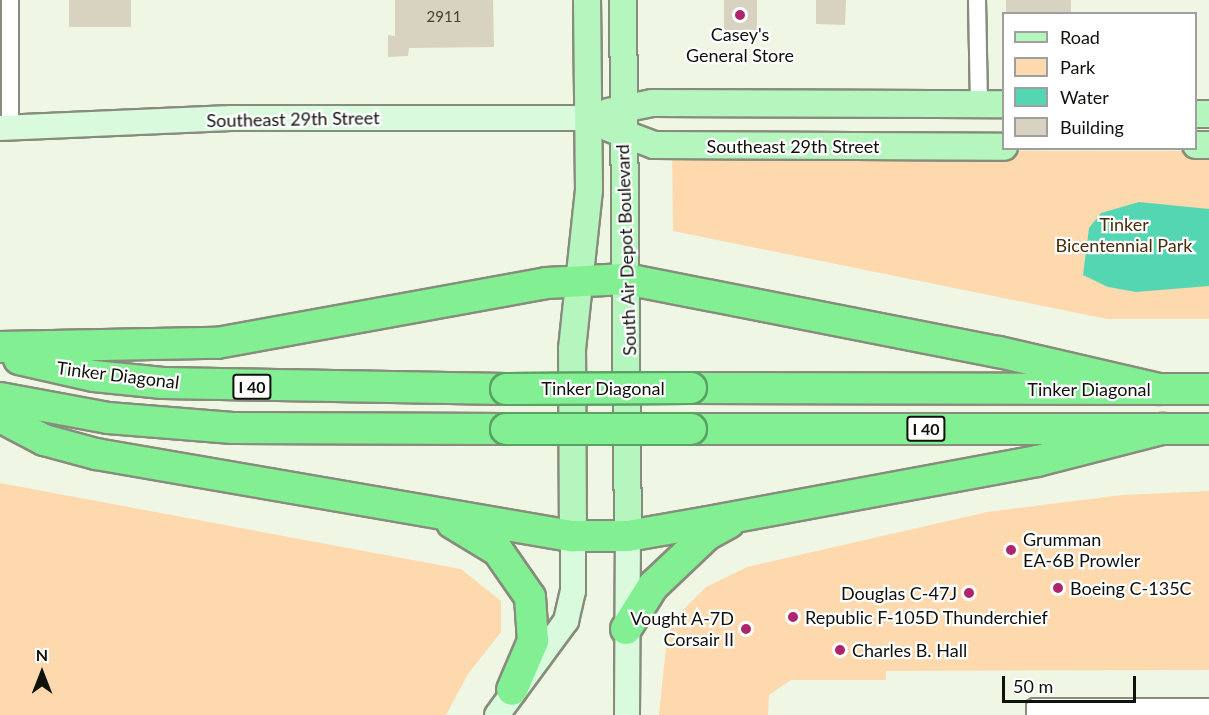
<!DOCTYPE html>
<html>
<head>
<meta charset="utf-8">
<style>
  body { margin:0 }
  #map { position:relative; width:1209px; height:715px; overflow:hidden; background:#eff6e3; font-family:Lato,sans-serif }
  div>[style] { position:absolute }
  .green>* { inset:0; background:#ffd9ae }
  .water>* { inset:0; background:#54d6b3 }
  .building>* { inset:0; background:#d7d3c0 }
  .roads { filter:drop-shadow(2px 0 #878c7c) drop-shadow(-2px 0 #878c7c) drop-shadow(0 2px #878c7c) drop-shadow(0 -2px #878c7c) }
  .street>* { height:16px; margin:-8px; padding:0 8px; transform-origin:8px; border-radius:8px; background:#fff }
  .secondary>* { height:24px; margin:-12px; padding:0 12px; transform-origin:12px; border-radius:12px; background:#dafade }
  .primary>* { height:26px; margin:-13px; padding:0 13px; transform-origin:13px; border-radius:13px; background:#b4f6be }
  .highway>* { height:30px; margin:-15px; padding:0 15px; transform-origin:15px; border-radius:15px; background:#82f092 }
  .bridges { filter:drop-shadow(2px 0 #5aa263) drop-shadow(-2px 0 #5aa263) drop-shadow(0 2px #5aa263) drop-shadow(0 -2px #5aa263) }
  .highway-bridge>* { height:30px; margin:-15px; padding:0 15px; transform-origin:15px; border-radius:15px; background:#82f092 }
  .dots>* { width:16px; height:16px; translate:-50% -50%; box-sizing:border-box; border:3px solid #fff; border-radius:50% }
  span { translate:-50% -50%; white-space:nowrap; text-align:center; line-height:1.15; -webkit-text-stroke:4.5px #fff; paint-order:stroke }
  .number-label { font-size:15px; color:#414238 }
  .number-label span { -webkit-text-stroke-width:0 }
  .shield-label span { padding:2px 4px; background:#fff; border:2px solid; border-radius:4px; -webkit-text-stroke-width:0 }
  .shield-label { font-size:16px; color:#0f110b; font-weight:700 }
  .poi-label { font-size:18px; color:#0f110b }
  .left { translate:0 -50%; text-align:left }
  .right { translate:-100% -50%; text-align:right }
  .street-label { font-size:18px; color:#0f110b }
  .park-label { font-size:18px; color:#482e0a }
  .legend { position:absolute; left:1002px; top:12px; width:195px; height:138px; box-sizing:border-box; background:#fff; border:2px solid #9fa09d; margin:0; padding:8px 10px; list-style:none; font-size:18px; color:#0f110b }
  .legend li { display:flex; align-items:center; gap:12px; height:30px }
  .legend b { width:30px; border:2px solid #9fa09d }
  .north { position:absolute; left:12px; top:643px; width:60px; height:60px; -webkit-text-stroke:4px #fff; paint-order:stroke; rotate:0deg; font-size:16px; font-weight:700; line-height:24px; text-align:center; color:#0f110b }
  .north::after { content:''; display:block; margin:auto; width:21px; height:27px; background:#0f110b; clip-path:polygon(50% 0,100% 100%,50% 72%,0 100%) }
  .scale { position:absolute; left:1002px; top:676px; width:134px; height:27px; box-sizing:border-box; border:3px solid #0f110b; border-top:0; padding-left:8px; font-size:18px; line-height:21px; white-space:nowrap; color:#0f110b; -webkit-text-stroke:4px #fff; paint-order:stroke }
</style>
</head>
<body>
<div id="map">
  <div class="green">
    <div style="clip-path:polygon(672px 150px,1209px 151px,1209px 319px,1107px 319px,673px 231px)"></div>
    <div style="clip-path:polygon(0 483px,461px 569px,501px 601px,501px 632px,468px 674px,446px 715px,0 715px)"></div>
    <div style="clip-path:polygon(1209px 491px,1209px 670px,886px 671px,886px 680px,791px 680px,769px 695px,768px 715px,659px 715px,667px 637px,675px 618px,706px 587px,747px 567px,987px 512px,1122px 495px)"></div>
  </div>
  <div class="water">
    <div style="clip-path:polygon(1139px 202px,1209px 209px,1209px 286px,1136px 292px,1108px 287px,1083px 275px,1089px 228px,1101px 213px)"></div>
  </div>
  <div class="building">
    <div style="clip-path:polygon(69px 0,131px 0,131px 27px,69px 27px)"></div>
    <div style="clip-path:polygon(395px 0,493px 0,494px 47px,409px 48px,408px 56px,388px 57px,388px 35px,395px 36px)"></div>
    <div style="clip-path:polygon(724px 0,757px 0,757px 30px,724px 30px)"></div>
    <div style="clip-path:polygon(816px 0,846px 0,845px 25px,816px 24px)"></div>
    <div style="clip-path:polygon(1006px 0,1071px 0,1071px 14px,1006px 14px)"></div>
  </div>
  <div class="roads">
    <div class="street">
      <div style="left:10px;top:0;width:128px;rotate:90deg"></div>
      <div style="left:977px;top:0;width:103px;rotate:88.9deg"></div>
      <div style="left:1035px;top:715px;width:8px;rotate:-90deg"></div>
      <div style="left:1035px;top:707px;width:174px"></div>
    </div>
    <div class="secondary">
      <div style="left:0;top:128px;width:231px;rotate:-2.5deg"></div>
      <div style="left:231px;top:118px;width:356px"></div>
      <div style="left:497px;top:715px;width:117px;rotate:-53.7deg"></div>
      <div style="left:566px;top:621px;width:31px;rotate:-77deg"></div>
      <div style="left:573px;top:591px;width:55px;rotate:-90deg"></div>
      <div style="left:627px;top:715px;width:179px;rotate:-89.7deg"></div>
    </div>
    <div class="primary">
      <div style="left:623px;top:0;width:536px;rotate:89.47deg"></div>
      <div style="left:608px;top:112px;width:45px;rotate:-11.6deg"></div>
      <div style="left:652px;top:103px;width:352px;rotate:0.2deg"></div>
      <div style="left:1196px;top:114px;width:13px"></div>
      <div style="left:609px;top:128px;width:48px;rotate:20.7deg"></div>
      <div style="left:654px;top:145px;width:350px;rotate:0.3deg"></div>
      <div style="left:1196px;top:145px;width:13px"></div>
      <div style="left:573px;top:536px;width:187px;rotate:-90.3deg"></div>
      <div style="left:572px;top:349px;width:160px;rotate:-83.9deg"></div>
      <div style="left:589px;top:190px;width:190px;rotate:-90.6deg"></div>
    </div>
    <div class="highway">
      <div style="left:0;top:347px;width:217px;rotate:-1.1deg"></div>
      <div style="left:217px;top:343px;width:334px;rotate:-10.3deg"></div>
      <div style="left:546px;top:283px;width:80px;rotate:-2.9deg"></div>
      <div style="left:626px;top:279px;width:380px;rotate:11.1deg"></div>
      <div style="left:999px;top:352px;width:164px;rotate:13deg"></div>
      <div style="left:19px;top:359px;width:77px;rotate:12.8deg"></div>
      <div style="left:94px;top:376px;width:69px;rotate:5.8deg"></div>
      <div style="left:163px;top:383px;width:343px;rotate:1deg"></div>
      <div style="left:691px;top:388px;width:518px;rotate:0.11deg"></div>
      <div style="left:0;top:398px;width:110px;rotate:10.5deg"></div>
      <div style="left:108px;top:418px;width:125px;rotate:4.6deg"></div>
      <div style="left:233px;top:428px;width:273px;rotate:0.2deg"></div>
      <div style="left:0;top:417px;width:50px;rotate:27.6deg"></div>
      <div style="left:44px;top:440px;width:54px;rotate:15.1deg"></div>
      <div style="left:96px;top:454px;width:484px;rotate:9.8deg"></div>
      <div style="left:573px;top:536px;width:55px"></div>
      <div style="left:628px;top:536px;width:81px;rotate:-9.9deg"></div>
      <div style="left:708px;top:522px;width:335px;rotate:-10.5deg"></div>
      <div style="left:1037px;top:461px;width:129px;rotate:-14.4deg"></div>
      <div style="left:691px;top:429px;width:518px"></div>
      <div style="left:452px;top:523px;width:54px;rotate:31.3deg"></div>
      <div style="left:498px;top:551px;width:56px;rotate:55.2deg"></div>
      <div style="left:530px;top:597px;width:44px;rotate:86.1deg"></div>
      <div style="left:533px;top:641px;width:53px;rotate:113.2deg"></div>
      <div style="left:626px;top:629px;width:51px;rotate:-57.9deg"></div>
      <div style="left:653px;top:586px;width:74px;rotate:-43.4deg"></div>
      <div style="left:707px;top:535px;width:25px;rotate:-29deg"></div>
    </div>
  </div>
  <div class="bridges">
    <div class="highway-bridge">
      <div style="left:506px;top:389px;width:185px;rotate:-0.3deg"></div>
      <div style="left:506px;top:429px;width:185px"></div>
    </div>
  </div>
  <div class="dots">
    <div style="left:740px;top:15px;background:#ad266b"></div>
    <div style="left:1011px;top:550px;background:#ad266b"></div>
    <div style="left:1058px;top:588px;background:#ad266b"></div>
    <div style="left:969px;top:593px;background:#ad266b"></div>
    <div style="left:793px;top:617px;background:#ad266b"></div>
    <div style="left:746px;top:629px;background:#ad266b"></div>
    <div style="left:840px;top:650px;background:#ad266b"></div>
  </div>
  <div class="number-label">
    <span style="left:444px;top:17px">2911</span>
  </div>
  <div class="shield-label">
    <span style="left:252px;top:387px">I 40</span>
    <span style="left:926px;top:429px">I 40</span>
  </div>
  <div class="poi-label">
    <span style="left:740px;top:45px">Casey's<br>General Store</span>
    <span class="left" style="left:1023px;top:550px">Grumman<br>EA-6B Prowler</span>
    <span class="left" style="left:1070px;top:588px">Boeing C-135C</span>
    <span class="right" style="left:957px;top:593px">Douglas C-47J</span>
    <span class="left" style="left:805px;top:617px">Republic F-105D Thunderchief</span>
    <span class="right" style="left:734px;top:629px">Vought A-7D<br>Corsair II</span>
    <span class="left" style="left:852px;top:650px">Charles B. Hall</span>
  </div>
  <div class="street-label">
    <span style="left:293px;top:119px;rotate:-1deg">Southeast 29th Street</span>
    <span style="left:793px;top:146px">Southeast 29th Street</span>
    <span style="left:626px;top:250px;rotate:-92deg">South Air Depot Boulevard</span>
    <span style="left:118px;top:375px;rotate:7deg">Tinker Diagonal</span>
    <span style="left:603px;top:388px">Tinker Diagonal</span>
    <span style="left:1089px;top:389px">Tinker Diagonal</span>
  </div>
  <div class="park-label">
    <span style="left:1124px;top:235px">Tinker<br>Bicentennial Park</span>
  </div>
  <ul class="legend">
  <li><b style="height:8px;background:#b4f6be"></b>Road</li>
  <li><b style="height:16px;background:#ffd9ae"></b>Park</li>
  <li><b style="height:16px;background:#54d6b3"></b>Water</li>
  <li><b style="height:16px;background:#d7d3c0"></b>Building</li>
  </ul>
  <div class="north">N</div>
  <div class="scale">50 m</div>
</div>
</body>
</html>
